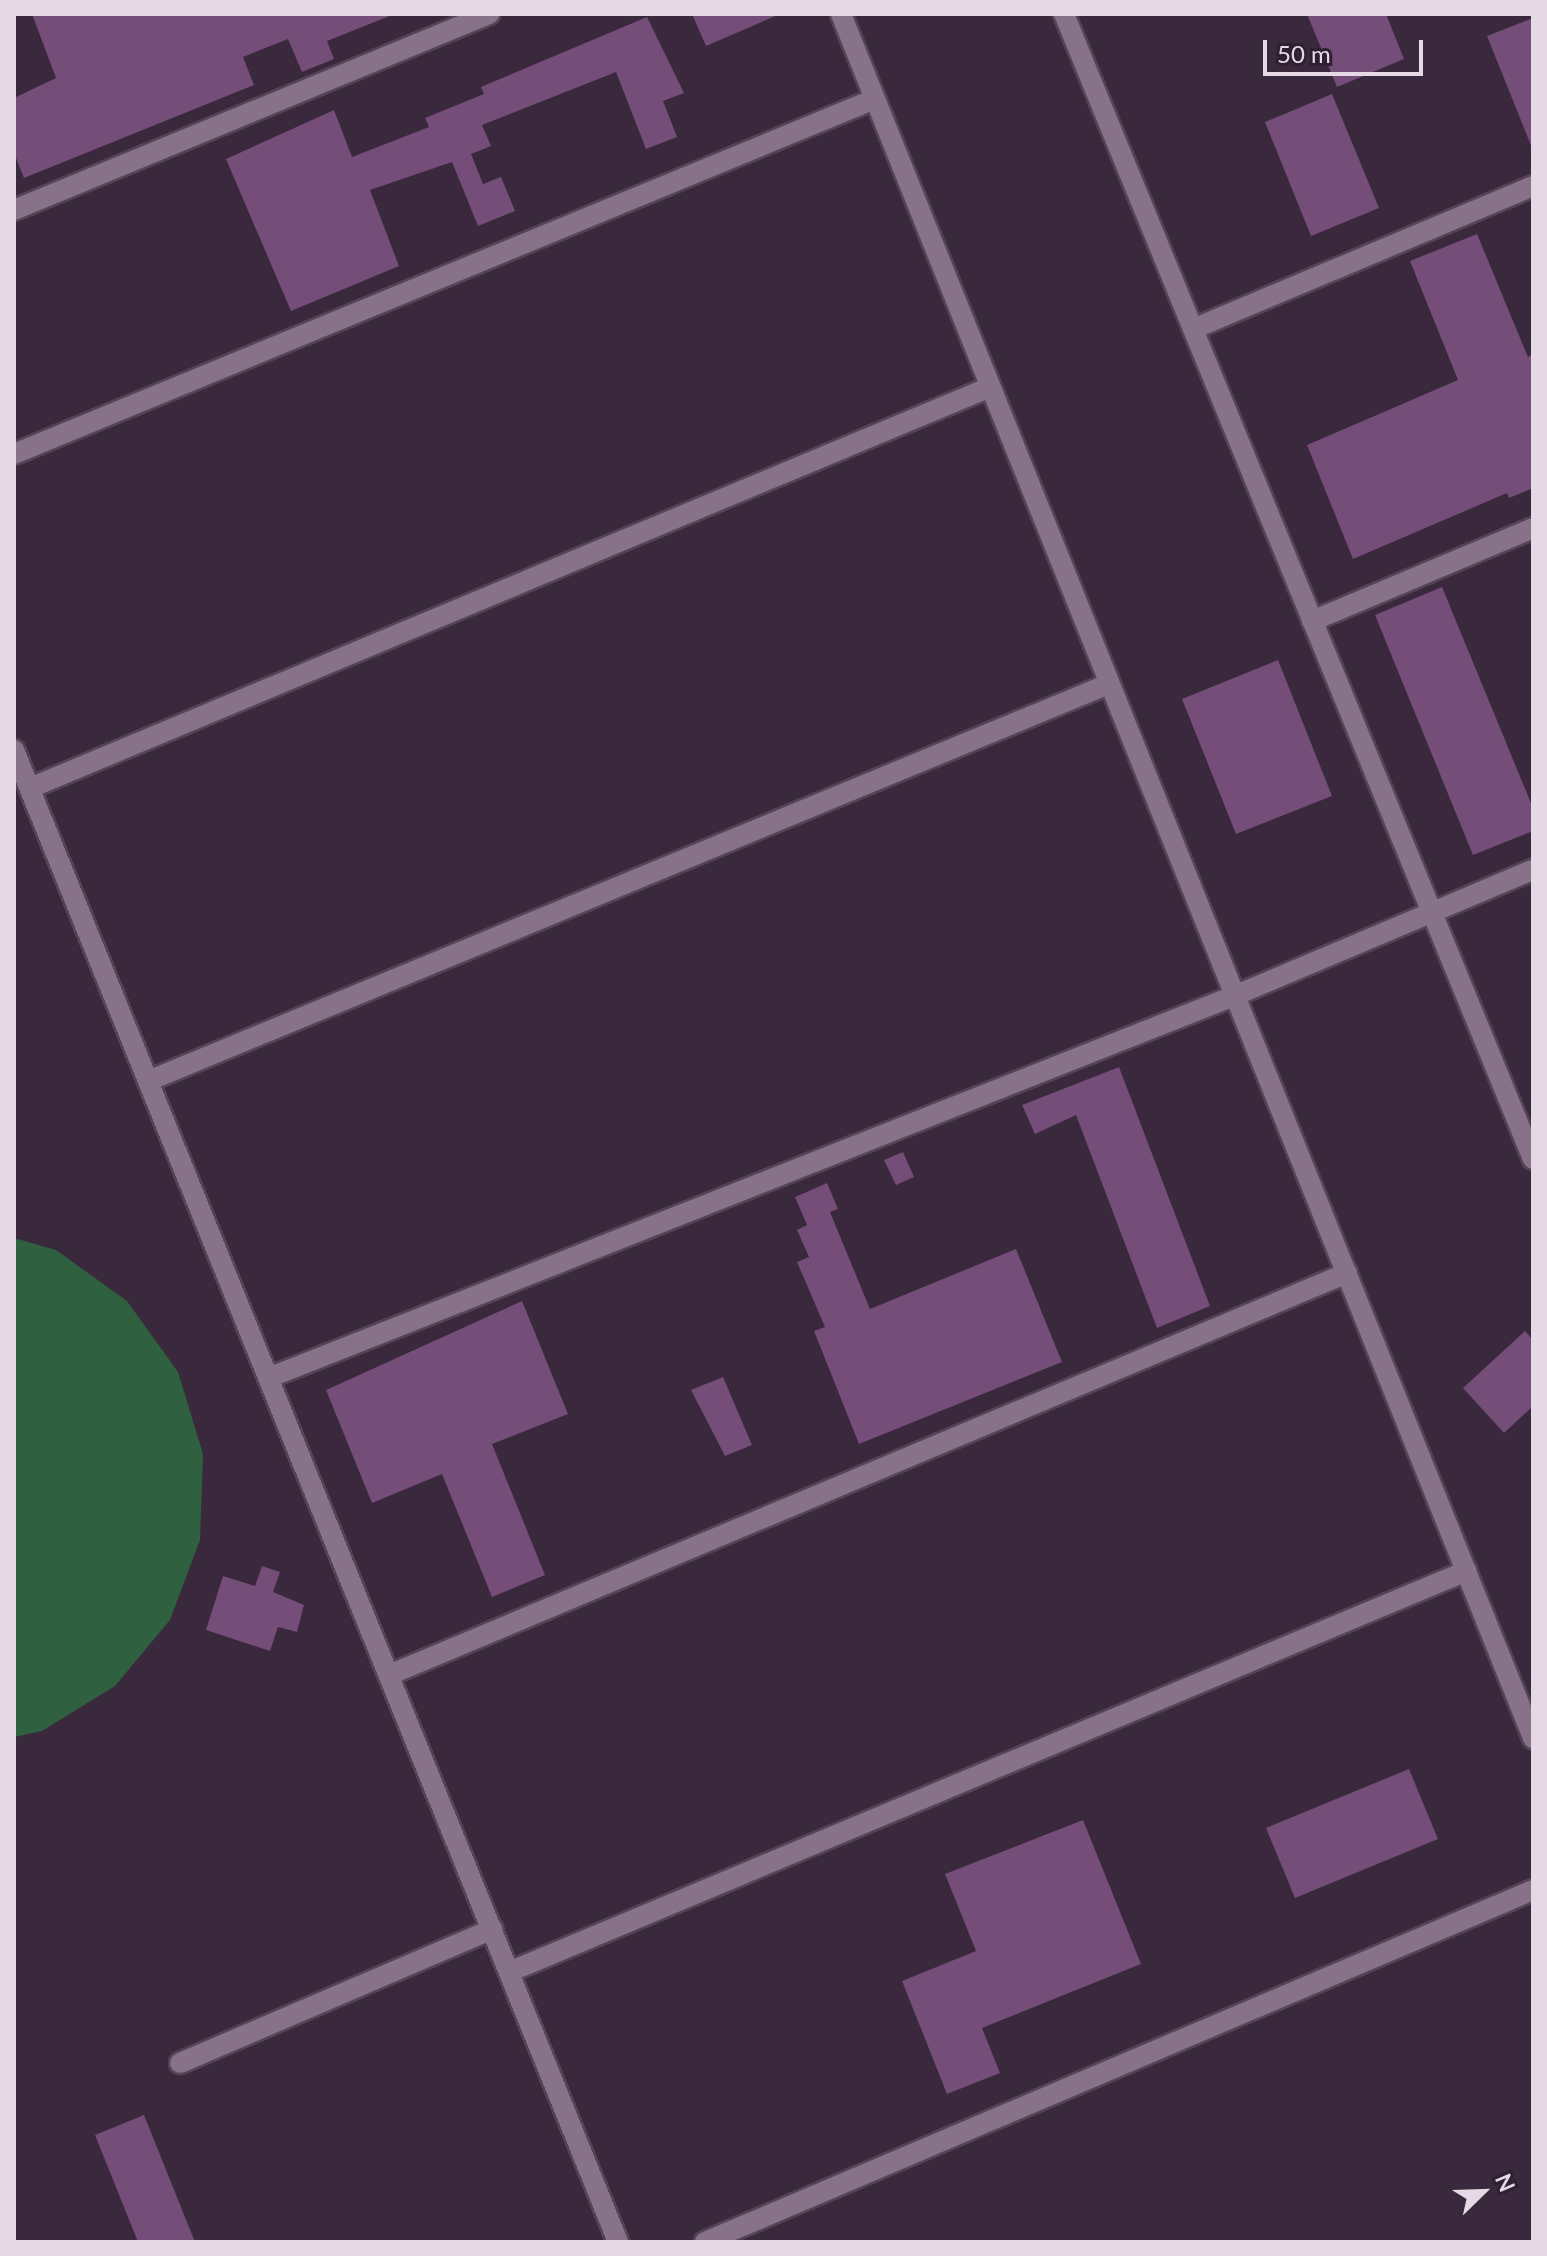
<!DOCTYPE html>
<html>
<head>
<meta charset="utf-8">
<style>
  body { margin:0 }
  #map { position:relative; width:1547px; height:2256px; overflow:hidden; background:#3a283c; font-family:Lato,sans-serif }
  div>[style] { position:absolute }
  .green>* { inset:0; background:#2f603f }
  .building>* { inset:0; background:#744d79 }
  .roads { filter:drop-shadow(2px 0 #544456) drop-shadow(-2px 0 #544456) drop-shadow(0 2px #544456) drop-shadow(0 -2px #544456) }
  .street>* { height:20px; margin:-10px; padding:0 10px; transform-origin:10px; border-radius:10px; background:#877289 }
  span { translate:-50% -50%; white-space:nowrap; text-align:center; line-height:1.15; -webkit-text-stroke:6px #301e32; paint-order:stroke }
  .frame { position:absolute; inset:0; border:16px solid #e5d9e6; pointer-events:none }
  .north { position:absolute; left:1443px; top:2152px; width:80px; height:80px; -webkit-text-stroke:6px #301e32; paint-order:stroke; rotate:67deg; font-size:22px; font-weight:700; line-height:32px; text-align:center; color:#e5d9e6 }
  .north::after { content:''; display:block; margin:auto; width:28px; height:36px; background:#e5d9e6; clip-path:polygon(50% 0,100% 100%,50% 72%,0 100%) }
  .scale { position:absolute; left:1263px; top:40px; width:160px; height:36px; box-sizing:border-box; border:4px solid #e5d9e6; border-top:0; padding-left:10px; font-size:24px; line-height:28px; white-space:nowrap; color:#e5d9e6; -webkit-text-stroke:6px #301e32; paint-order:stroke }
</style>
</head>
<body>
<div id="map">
  <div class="green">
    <div style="clip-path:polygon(14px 1238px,56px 1250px,127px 1301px,178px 1372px,203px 1454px,200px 1540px,170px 1620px,115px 1686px,42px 1731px,14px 1737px)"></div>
  </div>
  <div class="building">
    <div style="clip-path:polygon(32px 14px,392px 14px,392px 15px,327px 41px,334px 59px,302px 72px,288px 39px,243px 57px,254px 85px,24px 178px,14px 153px,14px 98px,56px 78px)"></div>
    <div style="clip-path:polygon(692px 14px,780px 14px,706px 46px)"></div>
    <div style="clip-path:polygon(1307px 14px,1386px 14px,1404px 59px,1337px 87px)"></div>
    <div style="clip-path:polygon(647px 17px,684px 93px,663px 101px,677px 137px,646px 149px,616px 72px,482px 125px,491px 146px,471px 154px,483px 184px,501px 177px,515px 211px,478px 226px,452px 162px,370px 190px,399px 266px,291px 311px,226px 159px,334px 110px,352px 157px,429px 127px,425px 118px,484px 94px,481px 87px)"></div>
    <div style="clip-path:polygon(1533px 18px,1533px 147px,1532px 148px,1487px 36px)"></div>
    <div style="clip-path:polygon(1332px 94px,1379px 208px,1311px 236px,1265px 122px)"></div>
    <div style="clip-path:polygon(1477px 234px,1528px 357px,1533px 354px,1533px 488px,1509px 498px,1507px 493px,1353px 559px,1307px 445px,1458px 380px,1410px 261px)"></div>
    <div style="clip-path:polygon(1442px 587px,1533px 808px,1533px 831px,1473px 855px,1375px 615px)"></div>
    <div style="clip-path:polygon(1278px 660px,1332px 796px,1236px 834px,1182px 699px)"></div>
    <div style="clip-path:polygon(1119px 1067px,1210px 1306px,1157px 1328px,1076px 1115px,1035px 1134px,1022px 1105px)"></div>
    <div style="clip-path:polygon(903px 1152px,914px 1177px,896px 1185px,884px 1160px)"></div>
    <div style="clip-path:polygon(827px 1183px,838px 1209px,830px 1212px,870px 1309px,1016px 1249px,1062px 1362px,859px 1444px,814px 1331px,825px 1327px,797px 1262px,809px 1257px,797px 1230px,807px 1225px,795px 1197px)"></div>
    <div style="clip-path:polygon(522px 1301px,568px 1414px,492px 1444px,545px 1575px,492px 1597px,442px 1474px,372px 1503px,326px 1390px)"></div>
    <div style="clip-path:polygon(1525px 1331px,1533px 1340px,1533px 1406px,1504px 1433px,1463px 1388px)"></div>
    <div style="clip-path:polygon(723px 1377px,752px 1445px,725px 1456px,691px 1390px)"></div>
    <div style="clip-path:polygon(262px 1566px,280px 1572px,273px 1592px,304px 1605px,297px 1632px,278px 1627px,270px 1651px,206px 1630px,223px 1576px,255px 1586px)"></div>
    <div style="clip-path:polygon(1409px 1769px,1438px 1839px,1295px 1898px,1266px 1828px)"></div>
    <div style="clip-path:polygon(1083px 1820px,1141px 1964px,982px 2028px,1000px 2073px,947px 2094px,902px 1981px,976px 1951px,945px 1874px)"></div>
    <div style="clip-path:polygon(144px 2115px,195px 2242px,138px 2242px,95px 2135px)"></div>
  </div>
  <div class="roads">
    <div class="street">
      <div style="left:841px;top:14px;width:1858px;rotate:68.13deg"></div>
      <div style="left:1064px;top:14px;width:1237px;rotate:67.73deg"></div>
      <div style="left:14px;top:210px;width:514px;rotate:-22.42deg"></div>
      <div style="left:1193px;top:329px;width:369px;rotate:-22.8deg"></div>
      <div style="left:14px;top:454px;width:931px;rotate:-22.41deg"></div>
      <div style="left:1312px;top:621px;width:240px;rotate:-22.8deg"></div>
      <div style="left:14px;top:750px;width:1610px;rotate:67.96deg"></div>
      <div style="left:30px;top:788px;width:1040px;rotate:-22.67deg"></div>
      <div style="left:148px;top:1081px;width:1040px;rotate:-22.45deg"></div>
      <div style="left:268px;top:1378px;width:1039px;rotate:-21.58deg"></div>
      <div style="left:1234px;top:996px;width:324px;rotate:-22.9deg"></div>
      <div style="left:389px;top:1675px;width:1039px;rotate:-22.76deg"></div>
      <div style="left:509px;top:1972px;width:1038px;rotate:-22.73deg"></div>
      <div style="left:180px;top:2063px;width:340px;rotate:-23.2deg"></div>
      <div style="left:705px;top:2242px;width:900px;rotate:-23.03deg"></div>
    </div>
  </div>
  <div class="frame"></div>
  <div class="north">N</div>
  <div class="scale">50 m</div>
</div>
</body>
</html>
